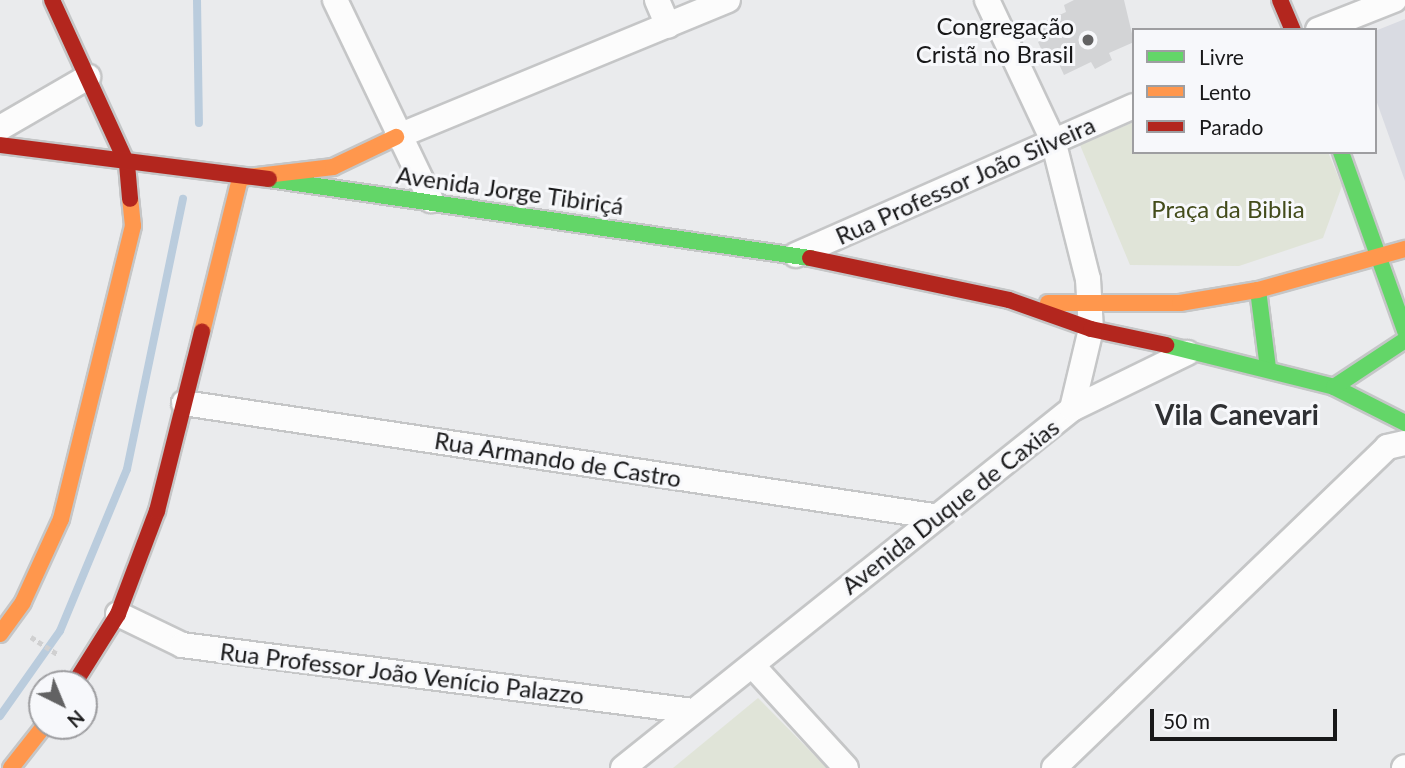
<!DOCTYPE html>
<html>
<head>
<meta charset="utf-8">
<style>
  body { margin:0 }
  #map { position:relative; width:1405px; height:768px; overflow:hidden; background:#eaebed; font-family:Lato,sans-serif }
  div>[style] { position:absolute }
  .built>* { inset:0; background:#d9dbe2 }
  .green>* { inset:0; background:#e0e4d8 }
  .stream>* { height:8px; margin:-4px; padding:0 4px; transform-origin:4px; border-radius:4px; background:#baccdd }
  .building>* { inset:0; background:#d3d4d6 }
  .path>* { height:4.5px; margin-top:-2.25px; transform-origin:0; background:repeating-linear-gradient(90deg,#d0d0d1 0 5px,transparent 0 8.5px) }
  .roads { filter:drop-shadow(2px 0 #c5c6c7) drop-shadow(-2px 0 #c5c6c7) drop-shadow(0 2px #c5c6c7) drop-shadow(0 -2px #c5c6c7) }
  .street>* { height:24px; margin:-12px; padding:0 12px; transform-origin:12px; border-radius:12px; background:#fcfcfc }
  .fast>* { height:16px; margin:-8px; padding:0 8px; transform-origin:8px; border-radius:8px; background:#63d668 }
  .slow>* { height:16px; margin:-8px; padding:0 8px; transform-origin:8px; border-radius:8px; background:#ff974d }
  .jam>* { height:16px; margin:-8px; padding:0 8px; transform-origin:8px; border-radius:8px; background:#b3261e }
  .dots>* { width:19px; height:19px; translate:-50% -50%; box-sizing:border-box; border:4px solid #f7f8fb; border-radius:50% }
  span { translate:-50% -50%; white-space:nowrap; text-align:center; line-height:1.15; -webkit-text-stroke:6px #f7f8fb; paint-order:stroke }
  .poi-label { font-size:24px; color:#181819 }
  .right { translate:-100% -50%; text-align:right }
  .street-label { font-size:24px; color:#181819 }
  .park-label { font-size:24px; color:#434c1b }
  .quarter-label { font-size:28px; color:#2f3033; font-weight:700 }
  .legend { position:absolute; left:1132px; top:28px; width:245px; height:126px; box-sizing:border-box; background:#f7f8fb; border:2px solid #9e9ea1; margin:0; padding:9px 12px; list-style:none; font-size:21px; color:#181819 }
  .legend li { display:flex; align-items:center; gap:14px; height:35px }
  .legend b { width:35px; border:2px solid #9e9ea1 }
  .north { position:absolute; left:28px; top:670px; width:70px; height:70px; box-sizing:border-box; background:#f7f8fb; border:2px solid #9e9ea1; border-radius:50%; rotate:137deg; font-size:19px; font-weight:700; line-height:28px; text-align:center; color:#181819 }
  .north::after { content:''; display:block; margin:auto; width:24px; height:32px; background:#626263; clip-path:polygon(50% 0,100% 100%,50% 72%,0 100%) }
  .scale { position:absolute; left:1150px; top:709px; width:187px; height:32px; box-sizing:border-box; border:4px solid #181819; border-top:0; padding-left:9px; font-size:21px; line-height:24px; white-space:nowrap; color:#181819; -webkit-text-stroke:5px #f7f8fb; paint-order:stroke }
</style>
</head>
<body>
<div id="map">
  <div class="built">
    <div style="clip-path:polygon(1405px 19px,1405px 181px,1375px 97px,1375px 31px)"></div>
  </div>
  <div class="green">
    <div style="clip-path:polygon(1134px 122px,1134px 152px,1328px 152px,1342px 186px,1323px 238px,1239px 266px,1130px 265px,1080px 145px)"></div>
    <div style="clip-path:polygon(758px 698px,827px 768px,673px 768px)"></div>
  </div>
  <div class="stream">
    <div style="left:197px;top:0;width:123px;rotate:89.1deg"></div>
    <div style="left:0;top:716px;width:104px;rotate:-54.8deg"></div>
    <div style="left:60px;top:631px;width:175px;rotate:-67.5deg"></div>
    <div style="left:127px;top:469px;width:276px;rotate:-78.3deg"></div>
  </div>
  <div class="building">
    <div style="clip-path:polygon(1074px 0,1124px 0,1134px 42px,1109px 53px,1112px 60px,1095px 69px,1091px 62px,1064px 75px,1058px 62px,1049px 66px,1038px 42px,1047px 38px,1040px 24px,1066px 12px,1064px 5px)"></div>
  </div>
  <div class="path">
    <div style="left:31px;top:637px;width:33px;rotate:33deg"></div>
  </div>
  <div class="roads">
    <div class="street">
      <div style="left:335px;top:0;width:222px;rotate:64.4deg"></div>
      <div style="left:657px;top:0;width:28px;rotate:67deg"></div>
      <div style="left:987px;top:0;width:155px;rotate:64.8deg"></div>
      <div style="left:1053px;top:140px;width:143px;rotate:75.9deg"></div>
      <div style="left:1088px;top:279px;width:50px;rotate:86.6deg"></div>
      <div style="left:1091px;top:329px;width:82px;rotate:103.4deg"></div>
      <div style="left:1318px;top:30px;width:82px;rotate:-21.5deg"></div>
      <div style="left:0;top:128px;width:102px;rotate:-30.1deg"></div>
      <div style="left:396px;top:137px;width:359px;rotate:-22.4deg"></div>
      <div style="left:796px;top:255px;width:369px;rotate:-23.8deg"></div>
      <div style="left:184px;top:403px;width:757px;rotate:8.58deg"></div>
      <div style="left:118px;top:614px;width:71px;rotate:25.8deg"></div>
      <div style="left:182px;top:645px;width:515px;rotate:7.36deg"></div>
      <div style="left:753px;top:666px;width:138px;rotate:47.6deg"></div>
      <div style="left:623px;top:768px;width:575px;rotate:-38.64deg"></div>
      <div style="left:1072px;top:409px;width:128px;rotate:-26deg"></div>
      <div style="left:1054px;top:768px;width:463px;rotate:-43.9deg"></div>
      <div style="left:1387px;top:447px;width:18px;rotate:-13deg"></div>
      <div style="left:1404px;top:768px;width:1px;rotate:-45deg"></div>
    </div>
    <div class="fast">
      <div style="left:1341px;top:152px;width:190px;rotate:70.3deg"></div>
      <div style="left:269px;top:179px;width:547px;rotate:8.31deg"></div>
      <div style="left:1258px;top:290px;width:79px;rotate:82.7deg"></div>
      <div style="left:1166px;top:345px;width:173px;rotate:14deg"></div>
      <div style="left:1334px;top:387px;width:80px;rotate:26.9deg"></div>
      <div style="left:1334px;top:387px;width:85px;rotate:-33.5deg"></div>
    </div>
    <div class="slow">
      <div style="left:1048px;top:303px;width:132px"></div>
      <div style="left:1180px;top:303px;width:79px;rotate:-9.5deg"></div>
      <div style="left:1258px;top:290px;width:153px;rotate:-15.6deg"></div>
      <div style="left:202px;top:332px;width:159px;rotate:-76.1deg"></div>
      <div style="left:240px;top:178px;width:94px;rotate:-6.7deg"></div>
      <div style="left:333px;top:167px;width:70px;rotate:-25.5deg"></div>
      <div style="left:0;top:634px;width:39px;rotate:-54deg"></div>
      <div style="left:23px;top:602px;width:91px;rotate:-65.4deg"></div>
      <div style="left:61px;top:519px;width:302px;rotate:-76.2deg"></div>
      <div style="left:133px;top:226px;width:27px;rotate:-96deg"></div>
      <div style="left:11px;top:768px;width:53px;rotate:-51.8deg"></div>
    </div>
    <div class="jam">
      <div style="left:52px;top:0;width:180px;rotate:65.4deg"></div>
      <div style="left:127px;top:164px;width:35px;rotate:85deg"></div>
      <div style="left:1280px;top:0;width:33px;rotate:67deg"></div>
      <div style="left:0;top:145px;width:271px;rotate:7.2deg"></div>
      <div style="left:810px;top:258px;width:203px;rotate:11.9deg"></div>
      <div style="left:1009px;top:300px;width:87px;rotate:19.5deg"></div>
      <div style="left:1091px;top:329px;width:77px;rotate:12deg"></div>
      <div style="left:74px;top:684px;width:83px;rotate:-57.8deg"></div>
      <div style="left:118px;top:614px;width:110px;rotate:-69.3deg"></div>
      <div style="left:157px;top:511px;width:185px;rotate:-75.9deg"></div>
    </div>
  </div>
  <div class="dots">
    <div style="left:1088px;top:40px;background:#626263"></div>
  </div>
  <div class="poi-label">
    <span class="right" style="left:1074px;top:40px">Congregação<br>Cristã no Brasil</span>
  </div>
  <div class="street-label">
    <span style="left:965px;top:180px;rotate:-24deg">Rua Professor João Silveira</span>
    <span style="left:510px;top:190px;rotate:8deg">Avenida Jorge Tibiriçá</span>
    <span style="left:558px;top:459px;rotate:9deg">Rua Armando de Castro</span>
    <span style="left:950px;top:506px;rotate:-38deg">Avenida Duque de Caxias</span>
    <span style="left:402px;top:673px;rotate:7deg">Rua Professor João Venício Palazzo</span>
  </div>
  <div class="park-label">
    <span style="left:1228px;top:209px">Praça da Biblia</span>
  </div>
  <div class="quarter-label">
    <span style="left:1237px;top:414px">Vila Canevari</span>
  </div>
  <ul class="legend">
  <li><b style="height:9px;background:#63d668"></b>Livre</li>
  <li><b style="height:9px;background:#ff974d"></b>Lento</li>
  <li><b style="height:9px;background:#b3261e"></b>Parado</li>
  </ul>
  <div class="north">N</div>
  <div class="scale">50 m</div>
</div>
</body>
</html>
